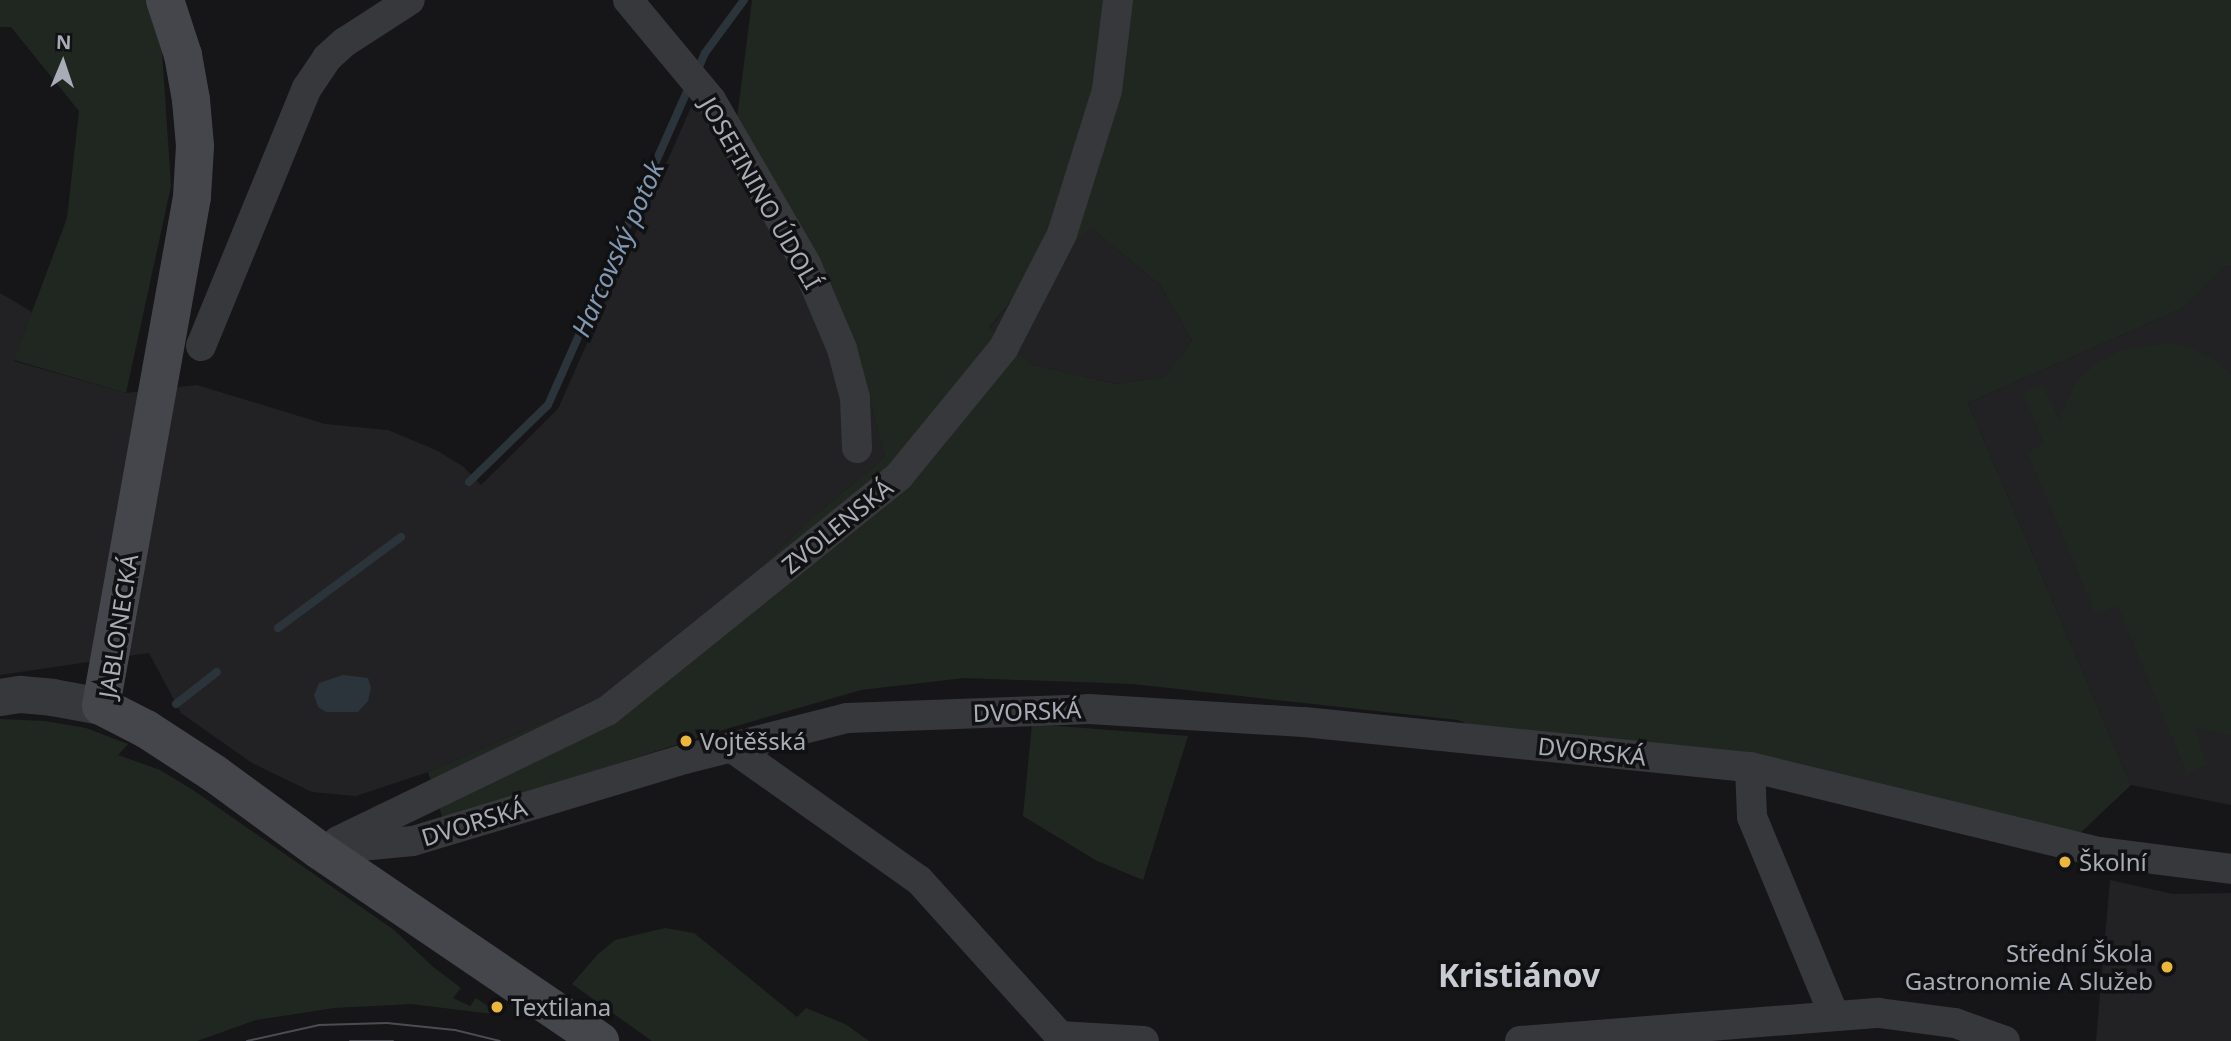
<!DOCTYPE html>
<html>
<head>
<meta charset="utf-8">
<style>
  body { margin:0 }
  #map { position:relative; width:2231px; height:1041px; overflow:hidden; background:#161618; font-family:"Noto Sans",sans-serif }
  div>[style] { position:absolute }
  .built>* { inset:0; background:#222224 }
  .green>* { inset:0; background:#202721 }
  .water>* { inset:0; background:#2c343b }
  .stream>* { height:8px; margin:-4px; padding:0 4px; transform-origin:4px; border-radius:4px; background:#2c343b }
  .minor>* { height:30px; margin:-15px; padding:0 15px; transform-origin:15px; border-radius:15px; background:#37383c }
  .tertiary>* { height:37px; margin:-18.5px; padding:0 18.5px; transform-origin:18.5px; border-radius:18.5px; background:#37383c }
  .secondary>* { height:38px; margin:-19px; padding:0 19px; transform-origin:19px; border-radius:19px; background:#45464c }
  .tram>* { height:2px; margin:-1px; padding:0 1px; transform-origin:1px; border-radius:1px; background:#4c4d53 }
  .dots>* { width:19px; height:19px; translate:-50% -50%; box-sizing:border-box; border:4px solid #111113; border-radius:50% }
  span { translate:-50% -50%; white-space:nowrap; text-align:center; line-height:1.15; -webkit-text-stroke:7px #111113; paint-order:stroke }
  .street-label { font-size:24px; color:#a8acb7 }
  .poi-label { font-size:24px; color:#a8acb7 }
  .left { translate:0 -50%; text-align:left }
  .right { translate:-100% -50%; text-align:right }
  .water-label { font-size:26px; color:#8098b1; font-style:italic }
  .district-label { font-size:32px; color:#c9cbd3; font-weight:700 }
  .north { position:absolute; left:28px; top:28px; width:70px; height:70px; -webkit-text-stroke:5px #111113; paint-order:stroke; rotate:2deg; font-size:19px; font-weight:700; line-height:28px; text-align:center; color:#a8acb7 }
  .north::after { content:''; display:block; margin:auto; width:24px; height:32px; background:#a8acb7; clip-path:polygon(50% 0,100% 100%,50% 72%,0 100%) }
</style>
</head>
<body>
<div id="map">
  <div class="built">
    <div style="clip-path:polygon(696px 96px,869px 397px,885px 457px,812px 518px,699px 625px,604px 696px,428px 772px,356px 796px,312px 792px,252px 763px,181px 713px,149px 653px,0 675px,0 293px,32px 312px,14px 361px,126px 393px,197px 385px,325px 424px,388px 430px,436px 450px,464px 467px,481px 485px,558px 409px)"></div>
    <div style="clip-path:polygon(1091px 228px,1160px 285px,1192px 340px,1167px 377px,1116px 384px,1031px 364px,989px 329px,1022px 288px)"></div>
    <div style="clip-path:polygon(2226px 265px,2231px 265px,2231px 805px,2131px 785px,1968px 403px,2183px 308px)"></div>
    <div style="clip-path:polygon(2110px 880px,2173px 894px,2231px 893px,2231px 1041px,2096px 1041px)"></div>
  </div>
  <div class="green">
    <div style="clip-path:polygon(0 0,146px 0,162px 51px,171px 186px,126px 393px,14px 360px,67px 218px,79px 111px,11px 27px,0 27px)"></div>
    <div style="clip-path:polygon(evenodd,752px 0,2231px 0,2231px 265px,2226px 265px,2183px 308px,1968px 403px,2131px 785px,2078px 835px,1486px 732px,1458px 720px,1133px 684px,964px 678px,861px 690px,726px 729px,443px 819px,428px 772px,604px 696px,699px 625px,812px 518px,885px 457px,869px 397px,737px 119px,752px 0,1091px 228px,1160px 285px,1192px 340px,1166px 377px,1116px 384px,1031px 364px,989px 328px,1022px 288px,1091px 228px)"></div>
    <div style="clip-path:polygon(2169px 343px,2188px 347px,2213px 359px,2231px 374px,2231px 735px,2194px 727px,2206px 765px,2187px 773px,2118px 606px,2096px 614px,2027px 452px,2044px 444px,2023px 393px,2043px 385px,2059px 421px,2076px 382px,2095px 364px,2123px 350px)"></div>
    <div style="clip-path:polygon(0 719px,45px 721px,86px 728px,128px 744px,118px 755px,160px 770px,193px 790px,394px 930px,432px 966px,461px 988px,453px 998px,470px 1006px,476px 998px,501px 1015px,411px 1004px,334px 1008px,256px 1020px,197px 1041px,0 1041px)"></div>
    <div style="clip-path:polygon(1032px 724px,1188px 736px,1143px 880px,1097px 861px,1023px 816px)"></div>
    <div style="clip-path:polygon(665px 928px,694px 933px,797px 1017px,806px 1008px,845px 1024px,869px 1041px,652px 1041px,572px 984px,598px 954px,615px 940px)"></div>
  </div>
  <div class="water">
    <div style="clip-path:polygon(343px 675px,368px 678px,371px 688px,368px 701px,358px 712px,326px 712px,318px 707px,314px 695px,319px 683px)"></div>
  </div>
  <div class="stream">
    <div style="left:696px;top:74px;width:23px;rotate:-67deg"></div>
    <div style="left:705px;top:53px;width:66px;rotate:-53.7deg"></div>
    <div style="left:469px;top:482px;width:110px;rotate:-44.3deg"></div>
    <div style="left:548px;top:405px;width:350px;rotate:-66.1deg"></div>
    <div style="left:278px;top:628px;width:153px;rotate:-36.5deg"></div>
    <div style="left:176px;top:704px;width:52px;rotate:-38deg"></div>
  </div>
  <div class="minor">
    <div style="left:628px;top:0;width:130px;rotate:50.3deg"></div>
    <div style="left:711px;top:100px;width:190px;rotate:59.9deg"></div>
    <div style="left:806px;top:264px;width:92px;rotate:67deg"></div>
    <div style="left:842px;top:349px;width:51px;rotate:75.1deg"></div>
    <div style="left:855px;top:398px;width:50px;rotate:87.7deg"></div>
    <div style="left:201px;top:346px;width:279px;rotate:-67.7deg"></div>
    <div style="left:307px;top:88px;width:36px;rotate:-56deg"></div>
    <div style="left:327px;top:58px;width:24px;rotate:-42deg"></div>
    <div style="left:345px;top:42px;width:77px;rotate:-32.9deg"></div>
    <div style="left:731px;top:747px;width:230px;rotate:35.3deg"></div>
    <div style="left:919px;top:880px;width:210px;rotate:47.9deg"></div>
    <div style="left:1060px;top:1036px;width:84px;rotate:3.4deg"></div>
    <div style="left:1750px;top:767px;width:50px;rotate:87.7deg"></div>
    <div style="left:1752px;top:817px;width:214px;rotate:67.5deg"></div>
    <div style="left:338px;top:841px;width:299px;rotate:-25.8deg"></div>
    <div style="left:607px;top:711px;width:375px;rotate:-38.8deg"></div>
    <div style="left:899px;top:476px;width:164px;rotate:-50.7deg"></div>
    <div style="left:1003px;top:349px;width:129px;rotate:-62.8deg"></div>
    <div style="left:1062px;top:234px;width:151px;rotate:-72.6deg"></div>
    <div style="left:1107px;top:90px;width:91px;rotate:-83deg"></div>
    <div style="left:319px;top:850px;width:94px;rotate:-5.5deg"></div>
    <div style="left:413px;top:841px;width:284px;rotate:-16.8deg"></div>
    <div style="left:685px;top:759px;width:167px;rotate:-14.2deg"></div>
    <div style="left:847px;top:718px;width:242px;rotate:-2.1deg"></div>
    <div style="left:1089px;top:709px;width:215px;rotate:3.5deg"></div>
    <div style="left:1304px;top:722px;width:448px;rotate:5.8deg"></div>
    <div style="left:1750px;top:767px;width:359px;rotate:13.7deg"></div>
    <div style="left:2099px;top:852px;width:133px;rotate:7.3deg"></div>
    <div style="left:1520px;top:1041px;width:360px;rotate:-4.5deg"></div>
    <div style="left:1879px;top:1013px;width:77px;rotate:7.5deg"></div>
    <div style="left:1955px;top:1023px;width:53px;rotate:19.8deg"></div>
  </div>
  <div class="tertiary">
    <div style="left:0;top:697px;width:20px;rotate:-9deg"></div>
    <div style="left:20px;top:694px;width:32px;rotate:5deg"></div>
    <div style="left:52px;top:697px;width:50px;rotate:10.4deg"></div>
  </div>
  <div class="secondary">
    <div style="left:165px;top:0;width:58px;rotate:71.9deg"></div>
    <div style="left:183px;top:55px;width:46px;rotate:79.9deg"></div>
    <div style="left:191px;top:100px;width:46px;rotate:85deg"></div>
    <div style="left:195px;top:146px;width:51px;rotate:93.4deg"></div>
    <div style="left:192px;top:197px;width:517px;rotate:100.14deg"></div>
    <div style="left:101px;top:706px;width:51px;rotate:27.1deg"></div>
    <div style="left:146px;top:729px;width:82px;rotate:33.1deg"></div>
    <div style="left:215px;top:774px;width:129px;rotate:36.2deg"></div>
    <div style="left:319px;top:850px;width:340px;rotate:34.2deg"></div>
  </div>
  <div class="tram">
    <div style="left:247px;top:1041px;width:74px;rotate:-12.5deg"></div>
    <div style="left:319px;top:1025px;width:68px;rotate:-1.7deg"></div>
    <div style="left:387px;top:1023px;width:68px;rotate:5.9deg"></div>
    <div style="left:455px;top:1030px;width:46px;rotate:13.7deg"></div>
    <div style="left:350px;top:1041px;width:43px"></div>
  </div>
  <div class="dots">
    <div style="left:686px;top:741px;background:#ebb73a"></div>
    <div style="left:2065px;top:862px;background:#ebb73a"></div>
    <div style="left:2167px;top:967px;background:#ebb73a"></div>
    <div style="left:497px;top:1007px;background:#ebb73a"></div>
  </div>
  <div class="street-label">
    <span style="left:761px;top:193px;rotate:60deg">JOSEFININO ÚDOLÍ</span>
    <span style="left:837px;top:526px;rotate:-39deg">ZVOLENSKÁ</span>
    <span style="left:118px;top:626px;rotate:-81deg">JABLONECKÁ</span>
    <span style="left:1027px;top:711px;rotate:-2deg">DVORSKÁ</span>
    <span style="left:1592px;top:751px;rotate:6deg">DVORSKÁ</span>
    <span style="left:474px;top:822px;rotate:-17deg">DVORSKÁ</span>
  </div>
  <div class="poi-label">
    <span class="left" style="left:700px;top:741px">Vojtěšská</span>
    <span class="left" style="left:2079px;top:862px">Školní</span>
    <span class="right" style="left:2153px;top:967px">Střední Škola<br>Gastronomie A Služeb</span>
    <span class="left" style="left:511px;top:1007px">Textilana</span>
  </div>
  <div class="water-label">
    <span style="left:618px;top:249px;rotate:-66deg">Harcovský potok</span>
  </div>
  <div class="district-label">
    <span style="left:1519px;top:975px">Kristiánov</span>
  </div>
  <div class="north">N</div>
</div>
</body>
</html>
